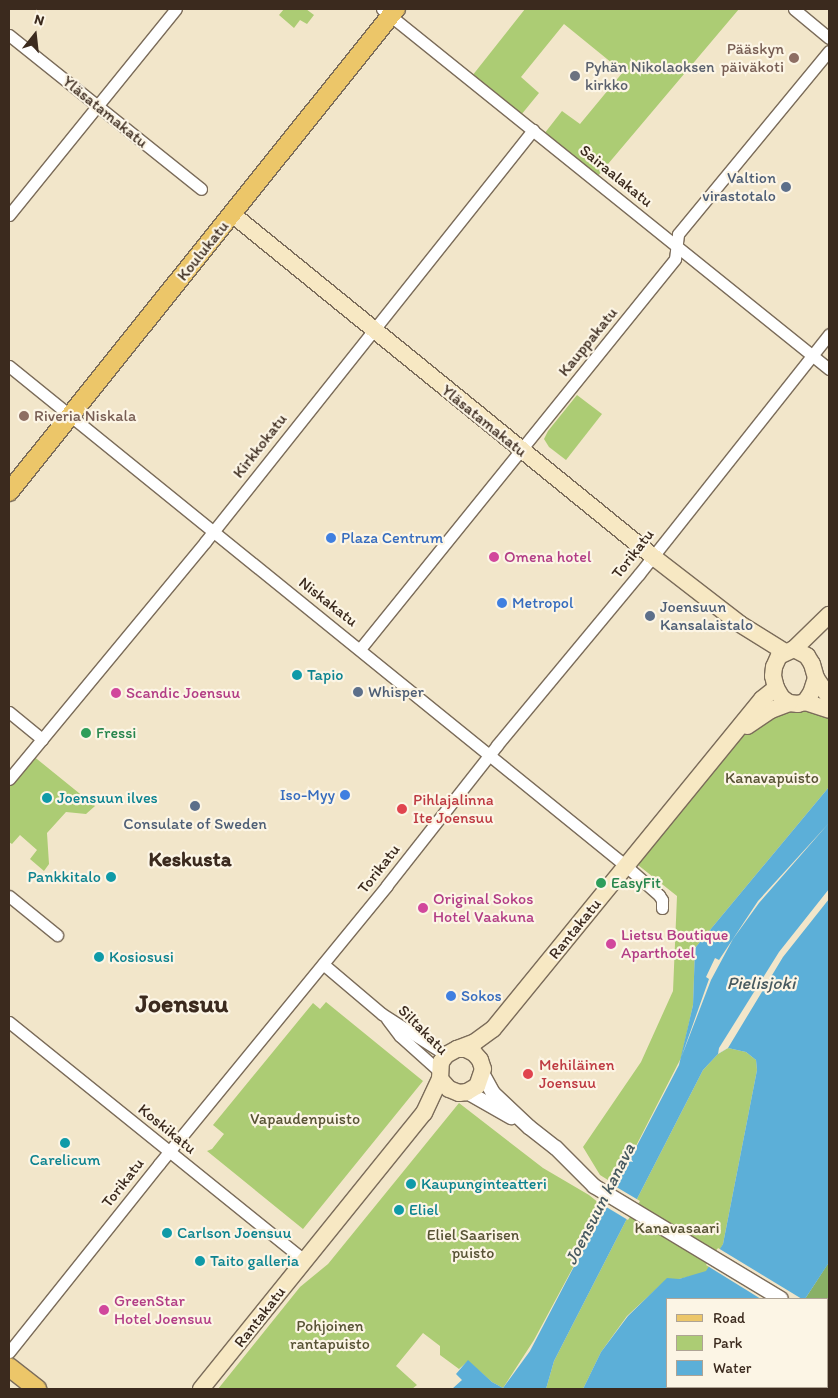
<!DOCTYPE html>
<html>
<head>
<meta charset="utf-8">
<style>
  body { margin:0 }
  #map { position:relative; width:838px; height:1398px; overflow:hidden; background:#f2e6ca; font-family:Itim,sans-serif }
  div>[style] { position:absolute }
  .green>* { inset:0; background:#accc74 }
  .forest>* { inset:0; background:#89b066 }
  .water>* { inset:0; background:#5cafd8 }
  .pier>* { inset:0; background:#f2e6ca }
  .roads { filter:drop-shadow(1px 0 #7b6c5a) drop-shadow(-1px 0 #7b6c5a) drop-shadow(0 1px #7b6c5a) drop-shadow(0 -1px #7b6c5a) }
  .minor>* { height:11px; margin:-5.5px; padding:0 5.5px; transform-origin:5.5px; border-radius:5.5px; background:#fff }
  .tertiary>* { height:14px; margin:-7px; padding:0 7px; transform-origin:7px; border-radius:7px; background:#fff }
  .secondary>* { height:16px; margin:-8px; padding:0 8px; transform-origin:8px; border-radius:8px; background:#f7e8c3 }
  .primary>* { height:18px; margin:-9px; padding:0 9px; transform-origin:9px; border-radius:9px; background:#ecc669 }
  .dots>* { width:14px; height:14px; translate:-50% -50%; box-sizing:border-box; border:2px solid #fcf5e5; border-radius:50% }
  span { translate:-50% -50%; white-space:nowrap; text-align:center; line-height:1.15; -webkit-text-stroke:4.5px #fcf5e5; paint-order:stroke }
  .education-label { font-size:16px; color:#785e54 }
  .right { translate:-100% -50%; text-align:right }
  .left { translate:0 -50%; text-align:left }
  .worship-label { font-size:16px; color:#5b616d }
  .street-label { font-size:16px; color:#3b2a1e }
  .service-label { font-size:16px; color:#4e5e75 }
  .shop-label { font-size:16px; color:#366cbe }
  .hotel-label { font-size:16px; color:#b23c85 }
  .culture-label { font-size:16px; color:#0d838f }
  .leisure-label { font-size:16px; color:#27864d }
  .park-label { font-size:16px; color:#575234 }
  .health-label { font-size:16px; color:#be3a42 }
  .water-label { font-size:18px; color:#47595f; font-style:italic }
  .district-label { font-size:21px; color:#3b2a1e; font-weight:700 }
  .town-label { font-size:26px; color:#3b2a1e; font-weight:700 }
  .frame { position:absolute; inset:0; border:10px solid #3b2a1e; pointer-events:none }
  .legend { position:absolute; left:666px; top:1298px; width:162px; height:90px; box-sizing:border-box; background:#fcf5e5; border:1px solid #afa495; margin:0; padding:6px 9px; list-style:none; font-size:15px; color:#3b2a1e }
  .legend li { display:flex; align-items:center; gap:10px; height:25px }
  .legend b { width:25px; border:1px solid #afa495 }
  .north { position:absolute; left:10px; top:10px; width:50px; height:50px; -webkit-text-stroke:4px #fcf5e5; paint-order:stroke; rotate:16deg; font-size:14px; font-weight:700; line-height:20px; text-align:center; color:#3b2a1e }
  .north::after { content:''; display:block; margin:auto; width:18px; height:22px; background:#3b2a1e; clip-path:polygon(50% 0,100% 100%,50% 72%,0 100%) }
</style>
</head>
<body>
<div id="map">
  <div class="green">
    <div style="clip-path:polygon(284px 9px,306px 9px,314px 15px,307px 24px,300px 20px,294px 28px,279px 15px)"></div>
    <div style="clip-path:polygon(525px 9px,739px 9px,597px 177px,544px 134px,562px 111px,580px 124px,623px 72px,564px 24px,521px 77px,539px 93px,521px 115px,472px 76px)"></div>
    <div style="clip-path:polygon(577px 395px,602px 414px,566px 460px,549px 447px,544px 439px,548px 431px)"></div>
    <div style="clip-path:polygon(804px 707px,829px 715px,829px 787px,695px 948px,693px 1005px,681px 1058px,616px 1185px,600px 1175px,583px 1147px,641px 1062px,673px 991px,677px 896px,638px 865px,740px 738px,784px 709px)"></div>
    <div style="clip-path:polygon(32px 755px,95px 806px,86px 814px,66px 812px,47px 833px,49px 864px,44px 871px,30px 859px,37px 850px,20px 835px,12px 844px,9px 842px,9px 782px)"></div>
    <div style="clip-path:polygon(326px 1002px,423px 1081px,303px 1229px,207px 1151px,212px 1149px,224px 1134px,213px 1125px,313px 1003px,320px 1009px)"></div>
    <div style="clip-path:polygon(728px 1048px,746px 1052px,756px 1060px,757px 1070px,723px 1244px,709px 1272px,679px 1279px,667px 1279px,627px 1316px,601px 1352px,583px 1389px,546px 1389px,554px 1361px,703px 1070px,718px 1054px)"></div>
    <div style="clip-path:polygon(459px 1103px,543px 1168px,589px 1195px,605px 1208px,534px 1340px,503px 1388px,492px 1382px,468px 1361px,459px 1369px,440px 1355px,440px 1346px,423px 1333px,396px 1366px,417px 1385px,412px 1389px,218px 1389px,300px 1287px,328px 1264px)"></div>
    <div style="clip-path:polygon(697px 1387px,824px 1387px,829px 1389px,694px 1389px)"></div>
  </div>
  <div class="forest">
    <div style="clip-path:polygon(829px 1262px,829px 1316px,827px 1314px,827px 1299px,805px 1299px)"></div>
  </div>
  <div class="water">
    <div style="clip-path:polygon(829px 787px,828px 1264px,805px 1299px,667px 1299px,667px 1387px,697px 1387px,694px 1389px,583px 1389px,601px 1352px,628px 1316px,667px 1278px,679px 1279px,706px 1271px,723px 1244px,757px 1070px,756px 1060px,746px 1052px,728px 1048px,718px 1054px,703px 1070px,554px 1361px,546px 1389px,452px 1389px,462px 1380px,456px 1374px,468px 1360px,492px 1382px,503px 1388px,530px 1351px,679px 1065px,693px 1005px,695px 948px)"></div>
  </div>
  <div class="pier">
    <div style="clip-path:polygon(829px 823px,759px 903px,733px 939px,711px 980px,681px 1058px,709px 979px,706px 977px,715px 958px,719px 960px,758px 901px)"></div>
    <div style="clip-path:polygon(829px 889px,829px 899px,783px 957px,728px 1048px,718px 1054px,719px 1048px,779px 952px)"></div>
    <div style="clip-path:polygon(613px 1185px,640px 1201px,628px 1220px,603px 1205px)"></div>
    <div style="clip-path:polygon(718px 1248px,802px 1299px,761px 1299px,706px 1265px)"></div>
  </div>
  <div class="roads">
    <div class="minor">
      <div style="left:382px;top:9px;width:574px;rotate:38.85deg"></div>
      <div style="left:794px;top:9px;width:45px;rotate:39.6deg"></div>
      <div style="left:9px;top:35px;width:246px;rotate:38.7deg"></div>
      <div style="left:9px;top:215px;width:265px;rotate:-51deg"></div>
      <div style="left:9px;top:366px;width:794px;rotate:39.02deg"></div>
      <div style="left:626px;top:866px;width:44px;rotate:41.3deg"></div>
      <div style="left:659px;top:895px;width:6px;rotate:59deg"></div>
      <div style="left:662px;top:900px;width:8px;rotate:90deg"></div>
      <div style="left:360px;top:649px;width:501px;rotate:-51.07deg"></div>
      <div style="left:675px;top:259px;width:25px;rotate:-83deg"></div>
      <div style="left:678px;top:234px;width:237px;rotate:-50.5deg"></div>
      <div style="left:9px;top:712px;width:43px;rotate:39.3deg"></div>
      <div style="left:9px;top:779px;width:308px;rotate:-50.4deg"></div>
      <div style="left:205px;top:542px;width:527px;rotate:-51.48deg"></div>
      <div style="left:9px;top:896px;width:62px;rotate:39.1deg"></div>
      <div style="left:323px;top:964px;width:77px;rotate:40.3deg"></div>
      <div style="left:382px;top:1014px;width:76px;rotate:32.6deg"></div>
      <div style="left:387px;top:1019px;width:21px;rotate:53deg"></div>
      <div style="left:400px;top:1036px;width:52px;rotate:41.9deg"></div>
      <div style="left:9px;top:1022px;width:380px;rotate:38.9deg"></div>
      <div style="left:9px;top:1352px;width:241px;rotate:-51.4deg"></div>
      <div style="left:159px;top:1164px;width:360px;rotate:-50.7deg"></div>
      <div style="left:387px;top:885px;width:178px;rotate:-51.8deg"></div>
      <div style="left:497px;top:745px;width:222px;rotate:-50.3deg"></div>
      <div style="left:639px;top:574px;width:306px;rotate:-51.6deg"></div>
    </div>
    <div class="tertiary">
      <div style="left:483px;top:1075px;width:21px;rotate:61deg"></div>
      <div style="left:493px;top:1093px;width:50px;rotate:43.4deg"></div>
      <div style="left:529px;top:1127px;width:34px;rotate:38deg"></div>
      <div style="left:556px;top:1148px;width:54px;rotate:45deg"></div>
      <div style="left:594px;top:1186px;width:218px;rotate:31.1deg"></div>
      <div style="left:467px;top:1092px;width:51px;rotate:29.6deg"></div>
      <div style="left:827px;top:1327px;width:2px;rotate:27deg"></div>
    </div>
    <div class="secondary">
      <div style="left:232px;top:214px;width:547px;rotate:39.13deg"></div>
      <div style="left:656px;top:559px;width:106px;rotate:37.7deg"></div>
      <div style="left:740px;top:624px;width:53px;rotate:31.9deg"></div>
      <div style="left:794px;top:649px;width:15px;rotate:28deg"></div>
      <div style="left:807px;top:656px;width:9px;rotate:58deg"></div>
      <div style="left:812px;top:664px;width:15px;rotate:74deg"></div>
      <div style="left:816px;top:678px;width:16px;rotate:108deg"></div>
      <div style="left:811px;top:693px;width:11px;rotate:124deg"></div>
      <div style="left:805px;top:702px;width:7px;rotate:164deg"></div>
      <div style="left:798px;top:704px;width:9px;rotate:-174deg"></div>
      <div style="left:789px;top:703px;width:9px;rotate:-144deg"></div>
      <div style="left:782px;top:698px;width:12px;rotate:-121deg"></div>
      <div style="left:776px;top:688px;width:12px;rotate:-104deg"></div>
      <div style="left:773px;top:676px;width:9px;rotate:-84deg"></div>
      <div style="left:774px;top:667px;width:12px;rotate:-66deg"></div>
      <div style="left:779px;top:656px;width:17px;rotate:-25deg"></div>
      <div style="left:794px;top:649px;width:49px;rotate:-44.2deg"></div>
      <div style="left:816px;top:678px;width:23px;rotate:56deg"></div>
      <div style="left:805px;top:702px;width:25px;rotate:18deg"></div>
      <div style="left:747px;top:726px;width:29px;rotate:-34deg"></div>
      <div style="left:771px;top:710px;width:19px;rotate:-21deg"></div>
      <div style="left:457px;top:1049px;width:9px"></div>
      <div style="left:466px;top:1049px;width:9px;rotate:27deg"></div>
      <div style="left:474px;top:1053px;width:9px;rotate:49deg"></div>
      <div style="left:480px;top:1060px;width:9px;rotate:72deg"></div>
      <div style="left:483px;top:1069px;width:18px;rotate:109deg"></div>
      <div style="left:477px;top:1086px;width:12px;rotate:149deg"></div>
      <div style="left:467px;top:1092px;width:8px;rotate:173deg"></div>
      <div style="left:459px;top:1093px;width:11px;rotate:-158deg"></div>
      <div style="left:449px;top:1089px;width:13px;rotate:-132deg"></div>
      <div style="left:440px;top:1079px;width:17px;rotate:-87deg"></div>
      <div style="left:441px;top:1062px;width:9px;rotate:-54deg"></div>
      <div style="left:446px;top:1055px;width:13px;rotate:-29deg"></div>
      <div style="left:457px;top:1049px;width:19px;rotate:-21deg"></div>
      <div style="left:475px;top:1042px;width:22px;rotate:-36deg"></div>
      <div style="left:493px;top:1029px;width:426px;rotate:-50.8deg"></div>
      <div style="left:762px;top:699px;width:18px;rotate:-38deg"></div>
      <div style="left:201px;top:1389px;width:355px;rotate:-51.1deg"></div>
      <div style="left:424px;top:1113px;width:38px;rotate:-65deg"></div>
    </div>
    <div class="primary">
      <div style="left:9px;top:492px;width:619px;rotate:-51.3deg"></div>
      <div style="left:9px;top:1367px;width:36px;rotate:38deg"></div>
    </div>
  </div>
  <div class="dots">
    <div style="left:794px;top:58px;background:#8d6e63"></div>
    <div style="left:575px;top:76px;background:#6b7280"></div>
    <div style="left:786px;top:187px;background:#5c6f8a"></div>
    <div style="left:24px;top:416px;background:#8d6e63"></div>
    <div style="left:331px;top:538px;background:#3f7fe0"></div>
    <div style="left:494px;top:557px;background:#d1479c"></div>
    <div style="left:502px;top:603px;background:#3f7fe0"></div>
    <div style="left:650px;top:616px;background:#5c6f8a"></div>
    <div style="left:297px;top:675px;background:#0f9aa8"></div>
    <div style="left:358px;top:692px;background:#5c6f8a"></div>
    <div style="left:116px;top:693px;background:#d1479c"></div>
    <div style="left:86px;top:733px;background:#2e9e5b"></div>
    <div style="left:345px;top:795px;background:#3f7fe0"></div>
    <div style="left:47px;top:798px;background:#0f9aa8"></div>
    <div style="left:195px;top:806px;background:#5c6f8a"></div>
    <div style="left:402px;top:809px;background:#e0444e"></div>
    <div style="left:111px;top:877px;background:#0f9aa8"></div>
    <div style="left:601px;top:883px;background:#2e9e5b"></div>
    <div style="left:423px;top:908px;background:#d1479c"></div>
    <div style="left:611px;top:944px;background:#d1479c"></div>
    <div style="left:99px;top:957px;background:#0f9aa8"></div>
    <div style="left:451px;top:996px;background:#3f7fe0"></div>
    <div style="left:528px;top:1074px;background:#e0444e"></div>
    <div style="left:65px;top:1143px;background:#0f9aa8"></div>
    <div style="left:411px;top:1184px;background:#0f9aa8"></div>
    <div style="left:399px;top:1210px;background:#0f9aa8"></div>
    <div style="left:167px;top:1233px;background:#0f9aa8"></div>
    <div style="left:200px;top:1261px;background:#0f9aa8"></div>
    <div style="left:104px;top:1310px;background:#d1479c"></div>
  </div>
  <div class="education-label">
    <span class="right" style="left:784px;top:58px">Pääskyn<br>päiväkoti</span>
    <span class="left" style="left:34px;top:416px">Riveria Niskala</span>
  </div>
  <div class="worship-label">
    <span class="left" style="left:585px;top:76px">Pyhän Nikolaoksen<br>kirkko</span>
  </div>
  <div class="street-label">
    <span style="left:105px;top:112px;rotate:39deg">Yläsatamakatu</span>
    <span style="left:616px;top:176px;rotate:39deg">Sairaalakatu</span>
    <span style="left:203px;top:251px;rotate:-51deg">Koulukatu</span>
    <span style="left:588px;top:342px;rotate:-51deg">Kauppakatu</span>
    <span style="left:484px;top:421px;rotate:39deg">Yläsatamakatu</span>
    <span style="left:260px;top:446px;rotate:-52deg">Kirkkokatu</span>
    <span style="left:633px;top:554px;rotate:-52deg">Torikatu</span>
    <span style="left:328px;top:602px;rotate:38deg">Niskakatu</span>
    <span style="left:379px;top:869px;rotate:-52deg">Torikatu</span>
    <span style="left:575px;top:929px;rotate:-51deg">Rantakatu</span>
    <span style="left:423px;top:1030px;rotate:45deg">Siltakatu</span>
    <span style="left:167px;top:1129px;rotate:39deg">Koskikatu</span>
    <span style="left:123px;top:1183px;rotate:-52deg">Torikatu</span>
    <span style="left:260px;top:1317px;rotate:-52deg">Rantakatu</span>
  </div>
  <div class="service-label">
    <span class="right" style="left:776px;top:187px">Valtion<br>virastotalo</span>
    <span class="left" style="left:660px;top:616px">Joensuun<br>Kansalaistalo</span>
    <span class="left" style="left:368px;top:692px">Whisper</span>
    <span style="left:195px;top:824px">Consulate of Sweden</span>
  </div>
  <div class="shop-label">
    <span class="left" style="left:341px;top:538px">Plaza Centrum</span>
    <span class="left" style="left:512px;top:603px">Metropol</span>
    <span class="right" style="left:335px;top:795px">Iso-Myy</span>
    <span class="left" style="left:461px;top:996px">Sokos</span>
  </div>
  <div class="hotel-label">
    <span class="left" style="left:504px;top:557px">Omena hotel</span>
    <span class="left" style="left:126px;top:693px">Scandic Joensuu</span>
    <span class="left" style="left:433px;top:908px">Original Sokos<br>Hotel Vaakuna</span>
    <span class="left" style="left:621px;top:944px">Lietsu Boutique<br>Aparthotel</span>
    <span class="left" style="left:114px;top:1310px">GreenStar<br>Hotel Joensuu</span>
  </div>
  <div class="culture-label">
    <span class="left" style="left:307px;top:675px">Tapio</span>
    <span class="left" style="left:57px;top:798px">Joensuun ilves</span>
    <span class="right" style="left:101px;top:877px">Pankkitalo</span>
    <span class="left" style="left:109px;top:957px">Kosiosusi</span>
    <span style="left:65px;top:1160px">Carelicum</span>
    <span class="left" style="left:421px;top:1184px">Kaupunginteatteri</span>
    <span class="left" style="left:409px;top:1210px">Eliel</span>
    <span class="left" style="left:177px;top:1233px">Carlson Joensuu</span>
    <span class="left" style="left:210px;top:1261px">Taito galleria</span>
  </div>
  <div class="leisure-label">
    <span class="left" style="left:96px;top:733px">Fressi</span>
    <span class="left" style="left:611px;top:883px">EasyFit</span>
  </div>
  <div class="park-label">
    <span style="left:772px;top:778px">Kanavapuisto</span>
    <span style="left:305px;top:1119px">Vapaudenpuisto</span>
    <span style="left:677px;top:1228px">Kanavasaari</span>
    <span style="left:473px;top:1244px">Eliel Saarisen<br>puisto</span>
    <span style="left:330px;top:1335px">Pohjoinen<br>rantapuisto</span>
  </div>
  <div class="health-label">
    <span class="left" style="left:413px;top:809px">Pihlajalinna<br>Ite Joensuu</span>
    <span class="left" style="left:539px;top:1074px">Mehiläinen<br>Joensuu</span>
  </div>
  <div class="water-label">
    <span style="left:761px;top:983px">Pielisjoki</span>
    <span style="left:600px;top:1204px;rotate:-63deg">Joensuun kanava</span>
  </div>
  <div class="district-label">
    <span style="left:190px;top:859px">Keskusta</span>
  </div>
  <div class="town-label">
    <span style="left:182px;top:1004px">Joensuu</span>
  </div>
  <div class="frame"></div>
  <ul class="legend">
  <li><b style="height:6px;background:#ecc669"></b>Road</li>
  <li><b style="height:14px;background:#accc74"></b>Park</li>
  <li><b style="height:14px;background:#5cafd8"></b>Water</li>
  </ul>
  <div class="north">N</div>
</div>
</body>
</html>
